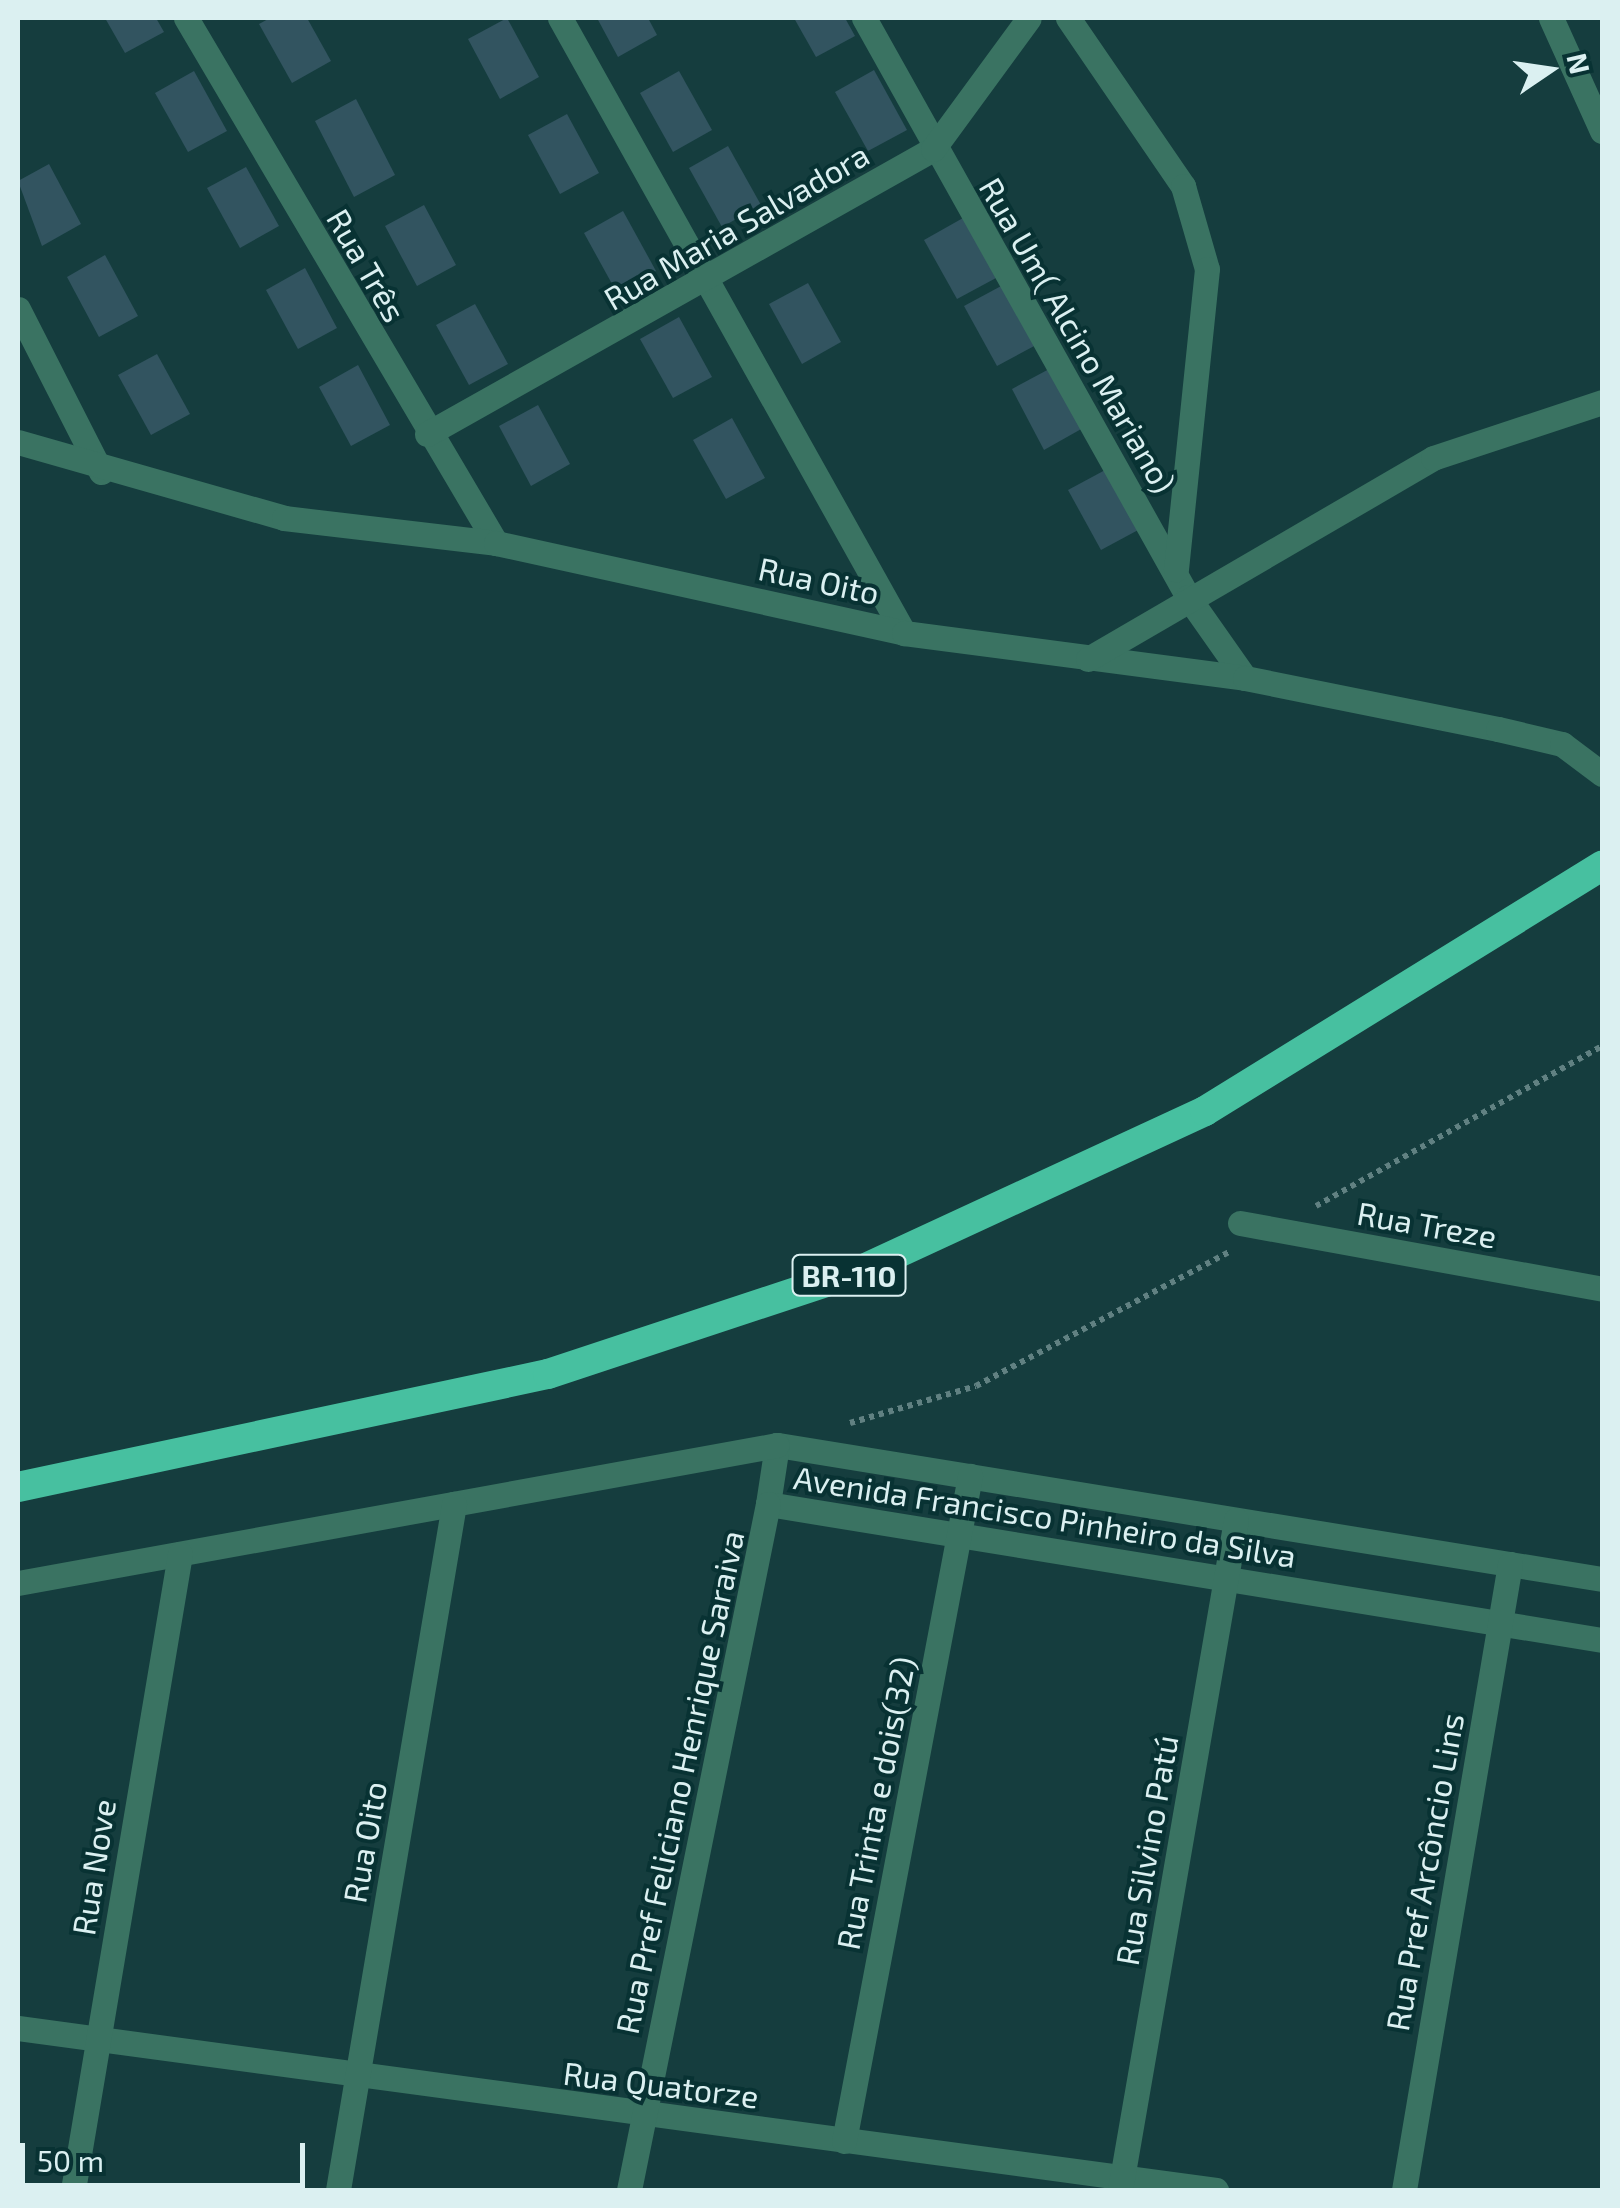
<!DOCTYPE html>
<html>
<head>
<meta charset="utf-8">
<style>
  body { margin:0 }
  #map { position:relative; width:1620px; height:2208px; overflow:hidden; background:#153d3e; font-family:"Exo 2",sans-serif }
  div>[style] { position:absolute }
  .building>* { inset:0; background:#325460 }
  .path>* { height:6px; margin-top:-3px; transform-origin:0; background:repeating-linear-gradient(90deg,#618182 0 5px,transparent 0 10px) }
  .minor>* { height:25px; margin:-12.5px; padding:0 12.5px; transform-origin:12.5px; border-radius:12.5px; background:#3a7362 }
  .highway>* { height:30px; margin:-15px; padding:0 15px; transform-origin:15px; border-radius:15px; background:#47c0a0 }
  span { translate:-50% -50%; white-space:nowrap; text-align:center; line-height:1.15; -webkit-text-stroke:8px #083233; paint-order:stroke }
  .shield-label span { padding:2px 8px; background:#083233; border:2px solid; border-radius:8px; -webkit-text-stroke-width:0 }
  .shield-label { font-size:30px; color:#dbf0f1; font-weight:700 }
  .street-label { font-size:32px; color:#dbf0f1 }
  .frame { position:absolute; inset:0; border:20px solid #dbf0f1; pointer-events:none }
  .north { position:absolute; left:1500px; top:20px; width:100px; height:100px; -webkit-text-stroke:8px #083233; paint-order:stroke; rotate:77deg; font-size:28px; font-weight:700; line-height:40px; text-align:center; color:#dbf0f1 }
  .north::after { content:''; display:block; margin:auto; width:35px; height:45px; background:#dbf0f1; clip-path:polygon(50% 0,100% 100%,50% 72%,0 100%) }
  .scale { position:absolute; left:20px; top:2143px; width:285px; height:45px; box-sizing:border-box; border:5px solid #dbf0f1; border-top:0; padding-left:12px; font-size:30px; line-height:35px; white-space:nowrap; color:#dbf0f1; -webkit-text-stroke:8px #083233; paint-order:stroke }
</style>
</head>
<body>
<div id="map">
  <div class="building">
    <div style="clip-path:polygon(105px 18px,156px 18px,164px 32px,125px 53px)"></div>
    <div style="clip-path:polygon(270px 18px,307px 18px,331px 61px,292px 83px,259px 24px)"></div>
    <div style="clip-path:polygon(507px 18px,539px 77px,500px 99px,468px 39px)"></div>
    <div style="clip-path:polygon(597px 18px,648px 18px,657px 35px,618px 57px)"></div>
    <div style="clip-path:polygon(794px 18px,845px 18px,855px 36px,816px 57px)"></div>
    <div style="clip-path:polygon(874px 70px,907px 130px,868px 151px,835px 92px)"></div>
    <div style="clip-path:polygon(194px 71px,227px 131px,188px 152px,155px 93px)"></div>
    <div style="clip-path:polygon(679px 71px,712px 130px,673px 152px,640px 93px)"></div>
    <div style="clip-path:polygon(356px 99px,395px 175px,354px 197px,315px 121px)"></div>
    <div style="clip-path:polygon(567px 114px,599px 173px,560px 194px,528px 135px)"></div>
    <div style="clip-path:polygon(728px 146px,761px 205px,722px 227px,689px 168px)"></div>
    <div style="clip-path:polygon(49px 164px,81px 224px,42px 246px,18px 181px)"></div>
    <div style="clip-path:polygon(246px 167px,279px 226px,240px 248px,207px 188px)"></div>
    <div style="clip-path:polygon(424px 205px,456px 265px,417px 286px,385px 226px)"></div>
    <div style="clip-path:polygon(623px 211px,656px 271px,617px 293px,584px 233px)"></div>
    <div style="clip-path:polygon(963px 218px,996px 278px,957px 299px,924px 240px)"></div>
    <div style="clip-path:polygon(105px 255px,138px 316px,99px 337px,67px 277px)"></div>
    <div style="clip-path:polygon(305px 268px,337px 328px,298px 349px,266px 290px)"></div>
    <div style="clip-path:polygon(808px 283px,841px 342px,802px 364px,769px 304px)"></div>
    <div style="clip-path:polygon(1003px 285px,1036px 345px,997px 366px,964px 306px)"></div>
    <div style="clip-path:polygon(475px 304px,508px 364px,469px 385px,436px 325px)"></div>
    <div style="clip-path:polygon(679px 317px,712px 377px,673px 398px,640px 339px)"></div>
    <div style="clip-path:polygon(157px 354px,190px 414px,151px 435px,118px 375px)"></div>
    <div style="clip-path:polygon(358px 365px,390px 425px,351px 446px,319px 387px)"></div>
    <div style="clip-path:polygon(1051px 368px,1083px 428px,1044px 450px,1012px 389px)"></div>
    <div style="clip-path:polygon(538px 405px,570px 464px,531px 486px,499px 426px)"></div>
    <div style="clip-path:polygon(732px 418px,765px 478px,726px 499px,693px 440px)"></div>
    <div style="clip-path:polygon(1107px 469px,1140px 529px,1101px 550px,1068px 490px)"></div>
  </div>
  <div class="path">
    <div style="left:1316px;top:1206px;width:328px;rotate:-29.2deg"></div>
    <div style="left:850px;top:1423px;width:131px;rotate:-16.4deg"></div>
    <div style="left:976px;top:1386px;width:286px;rotate:-27.9deg"></div>
  </div>
  <div class="minor">
    <div style="left:186px;top:18px;width:610px;rotate:59.44deg"></div>
    <div style="left:560px;top:18px;width:705px;rotate:60.78deg"></div>
    <div style="left:864px;top:18px;width:663px;rotate:60.77deg"></div>
    <div style="left:1188px;top:597px;width:99px;rotate:54.9deg"></div>
    <div style="left:1068px;top:18px;width:204px;rotate:55.6deg"></div>
    <div style="left:1183px;top:186px;width:86px;rotate:73.9deg"></div>
    <div style="left:1207px;top:269px;width:302px;rotate:95.9deg"></div>
    <div style="left:1551px;top:18px;width:124px;rotate:65.7deg"></div>
    <div style="left:18px;top:309px;width:183px;rotate:63deg"></div>
    <div style="left:427px;top:434px;width:581px;rotate:-29.39deg"></div>
    <div style="left:933px;top:149px;width:162px;rotate:-53.8deg"></div>
    <div style="left:18px;top:442px;width:277px;rotate:15.9deg"></div>
    <div style="left:284px;top:518px;width:213px;rotate:6.7deg"></div>
    <div style="left:496px;top:543px;width:418px;rotate:12.4deg"></div>
    <div style="left:904px;top:633px;width:344px;rotate:7.5deg"></div>
    <div style="left:1245px;top:678px;width:258px;rotate:11.4deg"></div>
    <div style="left:1498px;top:729px;width:66px;rotate:13.2deg"></div>
    <div style="left:1562px;top:744px;width:50px;rotate:36.9deg"></div>
    <div style="left:1088px;top:659px;width:399px;rotate:-30.2deg"></div>
    <div style="left:1433px;top:458px;width:178px;rotate:-18.3deg"></div>
    <div style="left:1240px;top:1223px;width:368px;rotate:10.3deg"></div>
    <div style="left:1602px;top:1579px;width:836px;rotate:-170.77deg"></div>
    <div style="left:777px;top:1445px;width:60px;rotate:98.7deg"></div>
    <div style="left:768px;top:1504px;width:845px;rotate:9.26deg"></div>
    <div style="left:18px;top:1583px;width:771px;rotate:-10.3deg"></div>
    <div style="left:18px;top:2028px;width:1209px;rotate:7.7deg"></div>
    <div style="left:844px;top:2141px;width:677px;rotate:-79.27deg"></div>
    <div style="left:73px;top:2190px;width:645px;rotate:-80.45deg"></div>
    <div style="left:338px;top:2190px;width:696px;rotate:-80.4deg"></div>
    <div style="left:629px;top:2190px;width:700px;rotate:-78.55deg"></div>
    <div style="left:1120px;top:2190px;width:680px;rotate:-80.18deg"></div>
    <div style="left:1404px;top:2190px;width:635px;rotate:-80.39deg"></div>
  </div>
  <div class="highway">
    <div style="left:18px;top:1487px;width:542px;rotate:-12.04deg"></div>
    <div style="left:548px;top:1374px;width:328px;rotate:-18.3deg"></div>
    <div style="left:859px;top:1271px;width:381px;rotate:-24.8deg"></div>
    <div style="left:1205px;top:1111px;width:467px;rotate:-31.7deg"></div>
  </div>
  <div class="shield-label">
    <span style="left:849px;top:1275px">BR-110</span>
  </div>
  <div class="street-label">
    <span style="left:736px;top:226px;rotate:-30deg">Rua Maria Salvadora</span>
    <span style="left:367px;top:265px;rotate:60deg">Rua Três</span>
    <span style="left:1078px;top:335px;rotate:60deg">Rua Um( Alcino Mariano)</span>
    <span style="left:819px;top:580px;rotate:12deg">Rua Oito</span>
    <span style="left:1427px;top:1224px;rotate:10deg">Rua Treze</span>
    <span style="left:1045px;top:1516px;rotate:9deg">Avenida Francisco Pinheiro da Silva</span>
    <span style="left:679px;top:1782px;rotate:-78deg">Rua Pref Feliciano Henrique Saraiva</span>
    <span style="left:875px;top:1803px;rotate:-79deg">Rua Trinta e dois(32)</span>
    <span style="left:364px;top:1842px;rotate:-80deg">Rua Oito</span>
    <span style="left:1146px;top:1850px;rotate:-80deg">Rua Silvino Patú</span>
    <span style="left:93px;top:1867px;rotate:-81deg">Rua Nove</span>
    <span style="left:1424px;top:1872px;rotate:-80deg">Rua Pref Arcôncio Lins</span>
    <span style="left:661px;top:2084px;rotate:7deg">Rua Quatorze</span>
  </div>
  <div class="frame"></div>
  <div class="north">N</div>
  <div class="scale">50 m</div>
</div>
</body>
</html>
